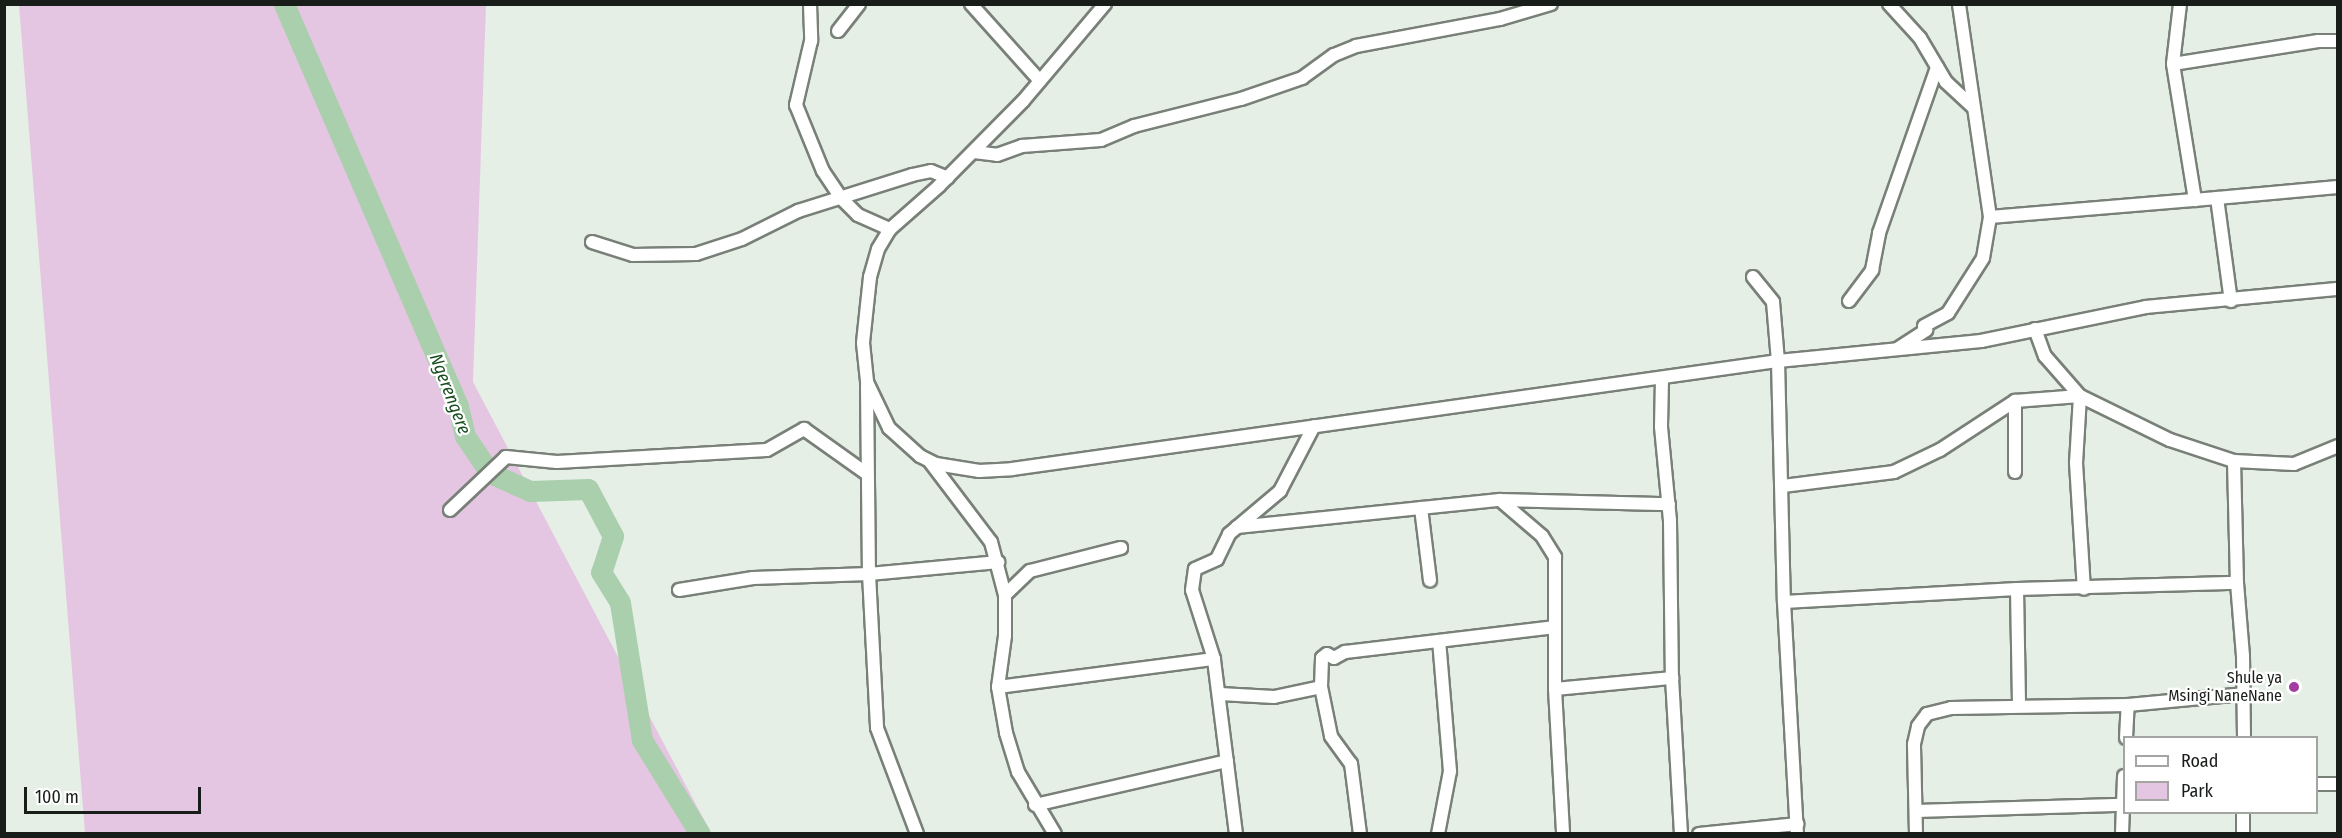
<!DOCTYPE html>
<html>
<head>
<meta charset="utf-8">
<style>
  body { margin:0 }
  #map { position:relative; width:2342px; height:838px; overflow:hidden; background:#e6efe6; font-family:"Fira Sans Condensed",sans-serif }
  div>[style] { position:absolute }
  .green>* { inset:0; background:#e4c6e2 }
  .river>* { height:21px; margin:-10.5px; padding:0 10.5px; transform-origin:10.5px; border-radius:10.5px; background:#aacfac }
  .roads { filter:drop-shadow(2px 0 #788078) drop-shadow(-2px 0 #788078) drop-shadow(0 2px #788078) drop-shadow(0 -2px #788078) }
  .minor>* { height:12px; margin:-6px; padding:0 6px; transform-origin:6px; border-radius:6px; background:#fff }
  .dots>* { width:16px; height:16px; translate:-50% -50%; box-sizing:border-box; border:3px solid #fff; border-radius:50% }
  span { translate:-50% -50%; white-space:nowrap; text-align:center; line-height:1.15; -webkit-text-stroke:4.5px #fff; paint-order:stroke }
  .poi-label { font-size:16px; color:#191d19 }
  .right { translate:-100% -50%; text-align:right }
  .water-label { font-size:18px; color:#184d20; font-style:italic }
  .frame { position:absolute; inset:0; border:6px solid #191d19; pointer-events:none }
  .legend { position:absolute; left:2123px; top:736px; width:195px; height:78px; box-sizing:border-box; background:#fff; border:2px solid #a3a5a3; margin:0; padding:8px 10px; list-style:none; font-size:18px; color:#191d19 }
  .legend li { display:flex; align-items:center; gap:12px; height:30px }
  .legend b { width:30px; border:2px solid #a3a5a3 }
  .scale { position:absolute; left:24px; top:787px; width:177px; height:27px; box-sizing:border-box; border:3px solid #191d19; border-top:0; padding-left:8px; font-size:18px; line-height:21px; white-space:nowrap; color:#191d19; -webkit-text-stroke:4px #fff; paint-order:stroke }
</style>
</head>
<body>
<div id="map">
  <div class="green">
    <div style="clip-path:polygon(19px 5px,486px 5px,473px 382px,711px 833px,85px 833px)"></div>
  </div>
  <div class="river">
    <div style="left:284px;top:4px;width:438px;rotate:66.6deg"></div>
    <div style="left:458px;top:406px;width:31px;rotate:77deg"></div>
    <div style="left:465px;top:436px;width:45px;rotate:56deg"></div>
    <div style="left:490px;top:473px;width:44px;rotate:24.2deg"></div>
    <div style="left:530px;top:491px;width:58px;rotate:-2deg"></div>
    <div style="left:588px;top:489px;width:53px;rotate:62deg"></div>
    <div style="left:613px;top:536px;width:38px;rotate:108deg"></div>
    <div style="left:601px;top:572px;width:36px;rotate:58deg"></div>
    <div style="left:620px;top:603px;width:139px;rotate:80.9deg"></div>
    <div style="left:642px;top:740px;width:110px;rotate:58.3deg"></div>
  </div>
  <div class="roads">
    <div class="minor">
      <div style="left:810px;top:4px;width:37px;rotate:88deg"></div>
      <div style="left:811px;top:41px;width:66px;rotate:103.2deg"></div>
      <div style="left:796px;top:105px;width:71px;rotate:67.8deg"></div>
      <div style="left:823px;top:171px;width:32px;rotate:56deg"></div>
      <div style="left:841px;top:198px;width:24px;rotate:45deg"></div>
      <div style="left:858px;top:215px;width:35px;rotate:24deg"></div>
      <div style="left:971px;top:4px;width:103px;rotate:48.1deg"></div>
      <div style="left:1105px;top:4px;width:127px;rotate:130.2deg"></div>
      <div style="left:1023px;top:101px;width:120px;rotate:134.7deg"></div>
      <div style="left:939px;top:186px;width:65px;rotate:138.7deg"></div>
      <div style="left:890px;top:229px;width:23px;rotate:121deg"></div>
      <div style="left:878px;top:249px;width:29px;rotate:106deg"></div>
      <div style="left:870px;top:277px;width:66px;rotate:96.1deg"></div>
      <div style="left:863px;top:343px;width:39px;rotate:84deg"></div>
      <div style="left:867px;top:382px;width:51px;rotate:64.4deg"></div>
      <div style="left:889px;top:428px;width:42px;rotate:42.1deg"></div>
      <div style="left:920px;top:456px;width:18px;rotate:27deg"></div>
      <div style="left:936px;top:464px;width:44px;rotate:9.2deg"></div>
      <div style="left:979px;top:471px;width:33px;rotate:-3deg"></div>
      <div style="left:1012px;top:469px;width:774px;rotate:-8.03deg"></div>
      <div style="left:1778px;top:361px;width:204px;rotate:-5.6deg"></div>
      <div style="left:1981px;top:341px;width:168px;rotate:-11.6deg"></div>
      <div style="left:2146px;top:307px;width:193px;rotate:-5.4deg"></div>
      <div style="left:1889px;top:4px;width:46px;rotate:47.6deg"></div>
      <div style="left:1920px;top:38px;width:51px;rotate:59.4deg"></div>
      <div style="left:1946px;top:82px;width:38px;rotate:43deg"></div>
      <div style="left:2180px;top:4px;width:60px;rotate:96.7deg"></div>
      <div style="left:2173px;top:64px;width:138px;rotate:80.8deg"></div>
      <div style="left:838px;top:31px;width:34px;rotate:-52deg"></div>
      <div style="left:2173px;top:64px;width:147px;rotate:-9deg"></div>
      <div style="left:2318px;top:41px;width:20px"></div>
      <div style="left:974px;top:152px;width:23px;rotate:7deg"></div>
      <div style="left:997px;top:155px;width:27px;rotate:-20deg"></div>
      <div style="left:1022px;top:146px;width:79px;rotate:-4.3deg"></div>
      <div style="left:1101px;top:140px;width:36px;rotate:-23deg"></div>
      <div style="left:1134px;top:126px;width:110px;rotate:-14.2deg"></div>
      <div style="left:1241px;top:99px;width:65px;rotate:-19deg"></div>
      <div style="left:1302px;top:78px;width:39px;rotate:-36deg"></div>
      <div style="left:1334px;top:55px;width:24px;rotate:-22deg"></div>
      <div style="left:1356px;top:46px;width:147px;rotate:-10.6deg"></div>
      <div style="left:1500px;top:19px;width:53px;rotate:-16.4deg"></div>
      <div style="left:2217px;top:198px;width:121px;rotate:-5.2deg"></div>
      <div style="left:1990px;top:217px;width:228px;rotate:-4.8deg"></div>
      <div style="left:2217px;top:198px;width:104px;rotate:82.3deg"></div>
      <div style="left:592px;top:242px;width:43px;rotate:17.6deg"></div>
      <div style="left:633px;top:255px;width:63px;rotate:-0.9deg"></div>
      <div style="left:696px;top:254px;width:48px;rotate:-18.1deg"></div>
      <div style="left:742px;top:239px;width:63px;rotate:-26.6deg"></div>
      <div style="left:798px;top:211px;width:120px;rotate:-17.5deg"></div>
      <div style="left:912px;top:175px;width:19px;rotate:-12deg"></div>
      <div style="left:931px;top:171px;width:18px;rotate:22deg"></div>
      <div style="left:1753px;top:277px;width:32px;rotate:51deg"></div>
      <div style="left:1773px;top:302px;width:59px;rotate:85.2deg"></div>
      <div style="left:1778px;top:361px;width:241px;rotate:88.6deg"></div>
      <div style="left:1784px;top:602px;width:232px;rotate:86.8deg"></div>
      <div style="left:1849px;top:301px;width:39px;rotate:-53deg"></div>
      <div style="left:1872px;top:270px;width:38px;rotate:-79deg"></div>
      <div style="left:1879px;top:233px;width:176px;rotate:-70.7deg"></div>
      <div style="left:2035px;top:329px;width:29px;rotate:70deg"></div>
      <div style="left:2045px;top:356px;width:53px;rotate:48.8deg"></div>
      <div style="left:2080px;top:396px;width:100px;rotate:26.1deg"></div>
      <div style="left:2170px;top:440px;width:67px;rotate:18.2deg"></div>
      <div style="left:2234px;top:461px;width:60px;rotate:2.9deg"></div>
      <div style="left:2294px;top:464px;width:48px;rotate:-22.2deg"></div>
      <div style="left:1897px;top:349px;width:35px;rotate:-33deg"></div>
      <div style="left:1926px;top:330px;width:4px;rotate:-117deg"></div>
      <div style="left:1924px;top:326px;width:27px;rotate:-28deg"></div>
      <div style="left:1948px;top:313px;width:65px;rotate:-57.5deg"></div>
      <div style="left:1983px;top:258px;width:42px;rotate:-80.3deg"></div>
      <div style="left:1990px;top:217px;width:215px;rotate:-98.3deg"></div>
      <div style="left:1662px;top:379px;width:48px;rotate:91.2deg"></div>
      <div style="left:1661px;top:427px;width:94px;rotate:84.5deg"></div>
      <div style="left:1670px;top:521px;width:157px;rotate:89.3deg"></div>
      <div style="left:1672px;top:678px;width:156px;rotate:86.7deg"></div>
      <div style="left:867px;top:386px;width:188px;rotate:89.4deg"></div>
      <div style="left:869px;top:574px;width:154px;rotate:87deg"></div>
      <div style="left:877px;top:728px;width:113px;rotate:69.3deg"></div>
      <div style="left:2234px;top:461px;width:122px;rotate:88.6deg"></div>
      <div style="left:931px;top:463px;width:99px;rotate:52.8deg"></div>
      <div style="left:991px;top:542px;width:55px;rotate:75.2deg"></div>
      <div style="left:1005px;top:595px;width:41px;rotate:90deg"></div>
      <div style="left:1005px;top:636px;width:51px;rotate:97.8deg"></div>
      <div style="left:998px;top:687px;width:47px;rotate:80.1deg"></div>
      <div style="left:1006px;top:733px;width:41px;rotate:72.9deg"></div>
      <div style="left:1018px;top:772px;width:72px;rotate:59.2deg"></div>
      <div style="left:2015px;top:472px;width:71px;rotate:-90deg"></div>
      <div style="left:2015px;top:401px;width:65px;rotate:-4.4deg"></div>
      <div style="left:2080px;top:396px;width:67px;rotate:93.4deg"></div>
      <div style="left:2076px;top:463px;width:126px;rotate:86.4deg"></div>
      <div style="left:1783px;top:486px;width:112px;rotate:-7.2deg"></div>
      <div style="left:1894px;top:472px;width:51px;rotate:-25.6deg"></div>
      <div style="left:1940px;top:450px;width:90px;rotate:-33.2deg"></div>
      <div style="left:1500px;top:500px;width:55px;rotate:40.6deg"></div>
      <div style="left:1542px;top:536px;width:25px;rotate:58deg"></div>
      <div style="left:1555px;top:557px;width:132px;rotate:90deg"></div>
      <div style="left:1555px;top:689px;width:145px;rotate:86.8deg"></div>
      <div style="left:1421px;top:508px;width:73px;rotate:82.9deg"></div>
      <div style="left:450px;top:510px;width:77px;rotate:-43.4deg"></div>
      <div style="left:506px;top:457px;width:51px;rotate:5.6deg"></div>
      <div style="left:557px;top:462px;width:210px;rotate:-3.3deg"></div>
      <div style="left:767px;top:450px;width:43px;rotate:-29.6deg"></div>
      <div style="left:804px;top:429px;width:77px;rotate:35.5deg"></div>
      <div style="left:1237px;top:527px;width:264px;rotate:-5.9deg"></div>
      <div style="left:1500px;top:500px;width:169px;rotate:1.4deg"></div>
      <div style="left:2017px;top:589px;width:116px;rotate:89deg"></div>
      <div style="left:679px;top:590px;width:75px;rotate:-9.2deg"></div>
      <div style="left:753px;top:578px;width:116px;rotate:-2deg"></div>
      <div style="left:869px;top:574px;width:130px;rotate:-5.3deg"></div>
      <div style="left:1005px;top:595px;width:35px;rotate:-44deg"></div>
      <div style="left:1030px;top:571px;width:94px;rotate:-14.2deg"></div>
      <div style="left:1784px;top:602px;width:233px;rotate:-3.2deg"></div>
      <div style="left:2017px;top:589px;width:220px;rotate:-1.6deg"></div>
      <div style="left:2237px;top:583px;width:73px;rotate:85.3deg"></div>
      <div style="left:2243px;top:656px;width:82px;rotate:89.3deg"></div>
      <div style="left:998px;top:687px;width:218px;rotate:-7.4deg"></div>
      <div style="left:1555px;top:689px;width:118px;rotate:-5.4deg"></div>
      <div style="left:1220px;top:694px;width:54px;rotate:3.2deg"></div>
      <div style="left:1274px;top:697px;width:48px;rotate:-12deg"></div>
      <div style="left:2126px;top:738px;width:33px;rotate:-87deg"></div>
      <div style="left:2316px;top:784px;width:22px"></div>
      <div style="left:1035px;top:805px;width:197px;rotate:-12.9deg"></div>
      <div style="left:1916px;top:811px;width:207px;rotate:-1.7deg"></div>
      <div style="left:2243px;top:812px;width:22px;rotate:90deg"></div>
      <div style="left:1236px;top:834px;width:176px;rotate:-97.2deg"></div>
      <div style="left:1214px;top:659px;width:72px;rotate:-107.7deg"></div>
      <div style="left:1192px;top:590px;width:21px;rotate:-82deg"></div>
      <div style="left:1195px;top:569px;width:24px;rotate:-24deg"></div>
      <div style="left:1217px;top:559px;width:28px;rotate:-64deg"></div>
      <div style="left:1229px;top:534px;width:67px;rotate:-40.1deg"></div>
      <div style="left:1280px;top:491px;width:73px;rotate:-62.4deg"></div>
      <div style="left:1360px;top:834px;width:71px;rotate:-97.3deg"></div>
      <div style="left:1351px;top:764px;width:34px;rotate:-126deg"></div>
      <div style="left:1331px;top:736px;width:50px;rotate:-101.5deg"></div>
      <div style="left:1321px;top:687px;width:29px;rotate:-88deg"></div>
      <div style="left:1322px;top:658px;width:6px;rotate:-39deg"></div>
      <div style="left:1327px;top:654px;width:8px;rotate:30deg"></div>
      <div style="left:1334px;top:658px;width:13px;rotate:-29deg"></div>
      <div style="left:1345px;top:652px;width:210px;rotate:-6.8deg"></div>
      <div style="left:1438px;top:834px;width:64px;rotate:-79.2deg"></div>
      <div style="left:1450px;top:771px;width:130px;rotate:-94.8deg"></div>
      <div style="left:1699px;top:834px;width:99px;rotate:-5.8deg"></div>
      <div style="left:1916px;top:834px;width:90px;rotate:-91.3deg"></div>
      <div style="left:1914px;top:744px;width:18px;rotate:-77deg"></div>
      <div style="left:1918px;top:726px;width:15px;rotate:-53deg"></div>
      <div style="left:1927px;top:714px;width:25px;rotate:-14deg"></div>
      <div style="left:1951px;top:708px;width:177px;rotate:-1deg"></div>
      <div style="left:2128px;top:705px;width:118px;rotate:-5.4deg"></div>
      <div style="left:2122px;top:834px;width:58px;rotate:-88deg"></div>
    </div>
  </div>
  <div class="dots">
    <div style="left:2294px;top:687px;background:#a23ca1"></div>
  </div>
  <div class="poi-label">
    <span class="right" style="left:2282px;top:687px">Shule ya<br>Msingi NaneNane</span>
  </div>
  <div class="water-label">
    <span style="left:450px;top:394px;rotate:69deg">Ngerengere</span>
  </div>
  <div class="frame"></div>
  <ul class="legend">
  <li><b style="height:8px;background:#fff"></b>Road</li>
  <li><b style="height:16px;background:#e4c6e2"></b>Park</li>
  </ul>
  <div class="scale">100 m</div>
</div>
</body>
</html>
